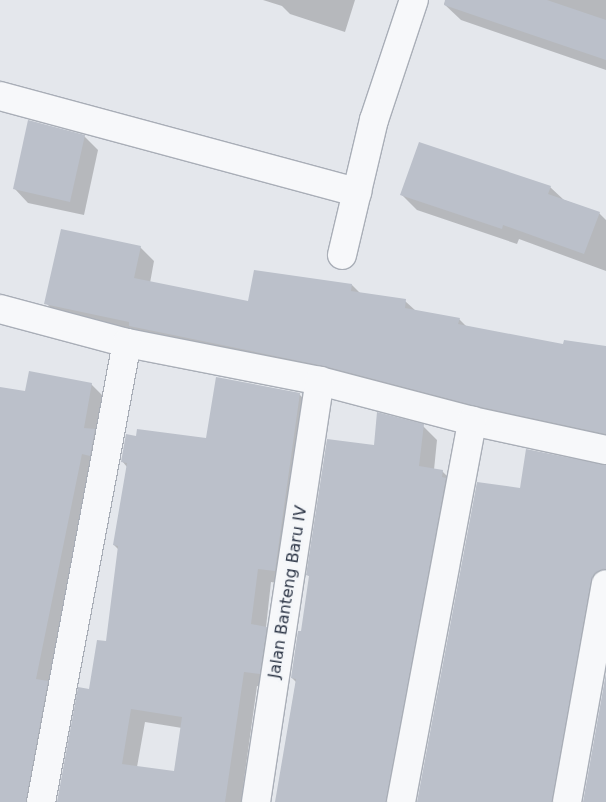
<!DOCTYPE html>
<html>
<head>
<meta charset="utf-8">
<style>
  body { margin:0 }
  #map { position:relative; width:606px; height:802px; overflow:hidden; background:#e4e7ec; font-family:"DejaVu Sans",sans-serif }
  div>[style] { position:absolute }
  .shadow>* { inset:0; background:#0003 }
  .building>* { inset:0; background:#bbc0ca }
  .roads { filter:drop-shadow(1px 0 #a9aeb7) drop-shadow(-1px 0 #a9aeb7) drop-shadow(0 1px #a9aeb7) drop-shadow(0 -1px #a9aeb7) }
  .street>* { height:28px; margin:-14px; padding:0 14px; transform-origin:14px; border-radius:14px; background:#f7f8fa }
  span { translate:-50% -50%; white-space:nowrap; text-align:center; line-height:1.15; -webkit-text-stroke:5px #f4f6f9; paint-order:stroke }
  .street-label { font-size:16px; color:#2b3445 }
</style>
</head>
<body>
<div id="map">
  <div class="shadow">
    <div style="clip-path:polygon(263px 0,355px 0,345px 32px,290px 14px,282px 6px)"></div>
    <div style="clip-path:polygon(446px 0,606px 0,606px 70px,461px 20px,444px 4px)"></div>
    <div style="clip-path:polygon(84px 136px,98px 150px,84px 215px,28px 203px,14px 188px)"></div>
    <div style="clip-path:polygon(550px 187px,564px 200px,599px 213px,606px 220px,606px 271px,519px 239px,517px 244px,417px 210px,402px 195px)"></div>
    <div style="clip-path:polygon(140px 247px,154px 261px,150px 283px,249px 303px,352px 285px,360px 293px,405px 301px,416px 311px,459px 319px,467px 327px,564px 346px,606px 348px,606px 444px,60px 317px,46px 303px)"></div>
    <div style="clip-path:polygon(91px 384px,105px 398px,41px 802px,0 802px,0 388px,26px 393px)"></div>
    <div style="clip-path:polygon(evenodd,299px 394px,313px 408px,289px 585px,271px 582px,266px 627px,280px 642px,273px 688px,257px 686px,241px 802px,58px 802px,90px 690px,107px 643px,119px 550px,114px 545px,127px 467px,122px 461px,137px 437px,207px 439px,299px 394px,145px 722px,182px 728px,175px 772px,137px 767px,145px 722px)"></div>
    <div style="clip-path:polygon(423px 426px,437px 440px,434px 470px,442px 471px,456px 485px,401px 802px,276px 802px,296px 682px,292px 678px,302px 633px,310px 577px,308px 575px,375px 446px)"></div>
    <div style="clip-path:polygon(606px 466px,606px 593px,567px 802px,418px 802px,521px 490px)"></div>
  </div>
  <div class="building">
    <div style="clip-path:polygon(445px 0,547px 0,606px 20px,606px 60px,444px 5px)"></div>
    <div style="clip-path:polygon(28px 120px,85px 135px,70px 202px,13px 189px)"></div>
    <div style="clip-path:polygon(419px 142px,551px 186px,548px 194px,600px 212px,584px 254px,503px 225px,502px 229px,400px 195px)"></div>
    <div style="clip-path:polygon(61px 229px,141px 246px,134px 278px,248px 301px,254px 270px,352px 284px,351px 291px,406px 299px,405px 308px,460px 318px,458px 324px,563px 344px,564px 340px,606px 346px,606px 434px,476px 406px,324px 366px,129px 326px,129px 322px,44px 304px)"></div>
    <div style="clip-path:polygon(29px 371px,92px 383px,84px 428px,95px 429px,90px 456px,82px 454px,36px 679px,48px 681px,26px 802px,0 802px,0 387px,25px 391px)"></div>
    <div style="clip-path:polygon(evenodd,216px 377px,300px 393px,275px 571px,258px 569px,251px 624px,267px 627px,260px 674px,244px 672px,225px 802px,57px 802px,78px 687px,89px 689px,97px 640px,106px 641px,118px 546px,113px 545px,127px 463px,121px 462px,126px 434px,136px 436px,137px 429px,206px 438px,216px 377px,131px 709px,182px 717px,174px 771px,122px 764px,131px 709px)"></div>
    <div style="clip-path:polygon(377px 412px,424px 424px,419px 466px,443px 470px,442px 477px,446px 478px,386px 802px,275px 802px,296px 679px,291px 678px,298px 631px,301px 631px,309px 576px,306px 575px,327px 439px,374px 445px)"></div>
    <div style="clip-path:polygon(526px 449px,606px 465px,606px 569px,594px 574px,591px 581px,552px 802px,417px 802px,477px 482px,520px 488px)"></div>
    <div style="clip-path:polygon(606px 673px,606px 802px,583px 802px)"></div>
  </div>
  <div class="roads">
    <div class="street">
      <div style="left:0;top:96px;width:370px;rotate:15.1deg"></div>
      <div style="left:342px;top:255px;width:139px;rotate:-76.7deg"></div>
      <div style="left:374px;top:120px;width:126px;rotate:-71.6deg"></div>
      <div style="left:0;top:309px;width:131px;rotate:15deg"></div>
      <div style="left:127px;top:343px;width:197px;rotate:11.1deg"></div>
      <div style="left:320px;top:381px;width:157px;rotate:14.7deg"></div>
      <div style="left:472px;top:421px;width:137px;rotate:12.2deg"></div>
      <div style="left:41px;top:802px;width:467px;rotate:-79.4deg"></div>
      <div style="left:256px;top:802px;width:426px;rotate:-81.4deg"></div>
      <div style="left:401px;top:802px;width:388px;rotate:-79.4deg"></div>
      <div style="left:567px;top:802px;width:221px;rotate:-79.9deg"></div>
    </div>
  </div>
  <div class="street-label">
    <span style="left:288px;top:592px;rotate:-81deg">Jalan Banteng Baru IV</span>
  </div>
</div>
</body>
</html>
